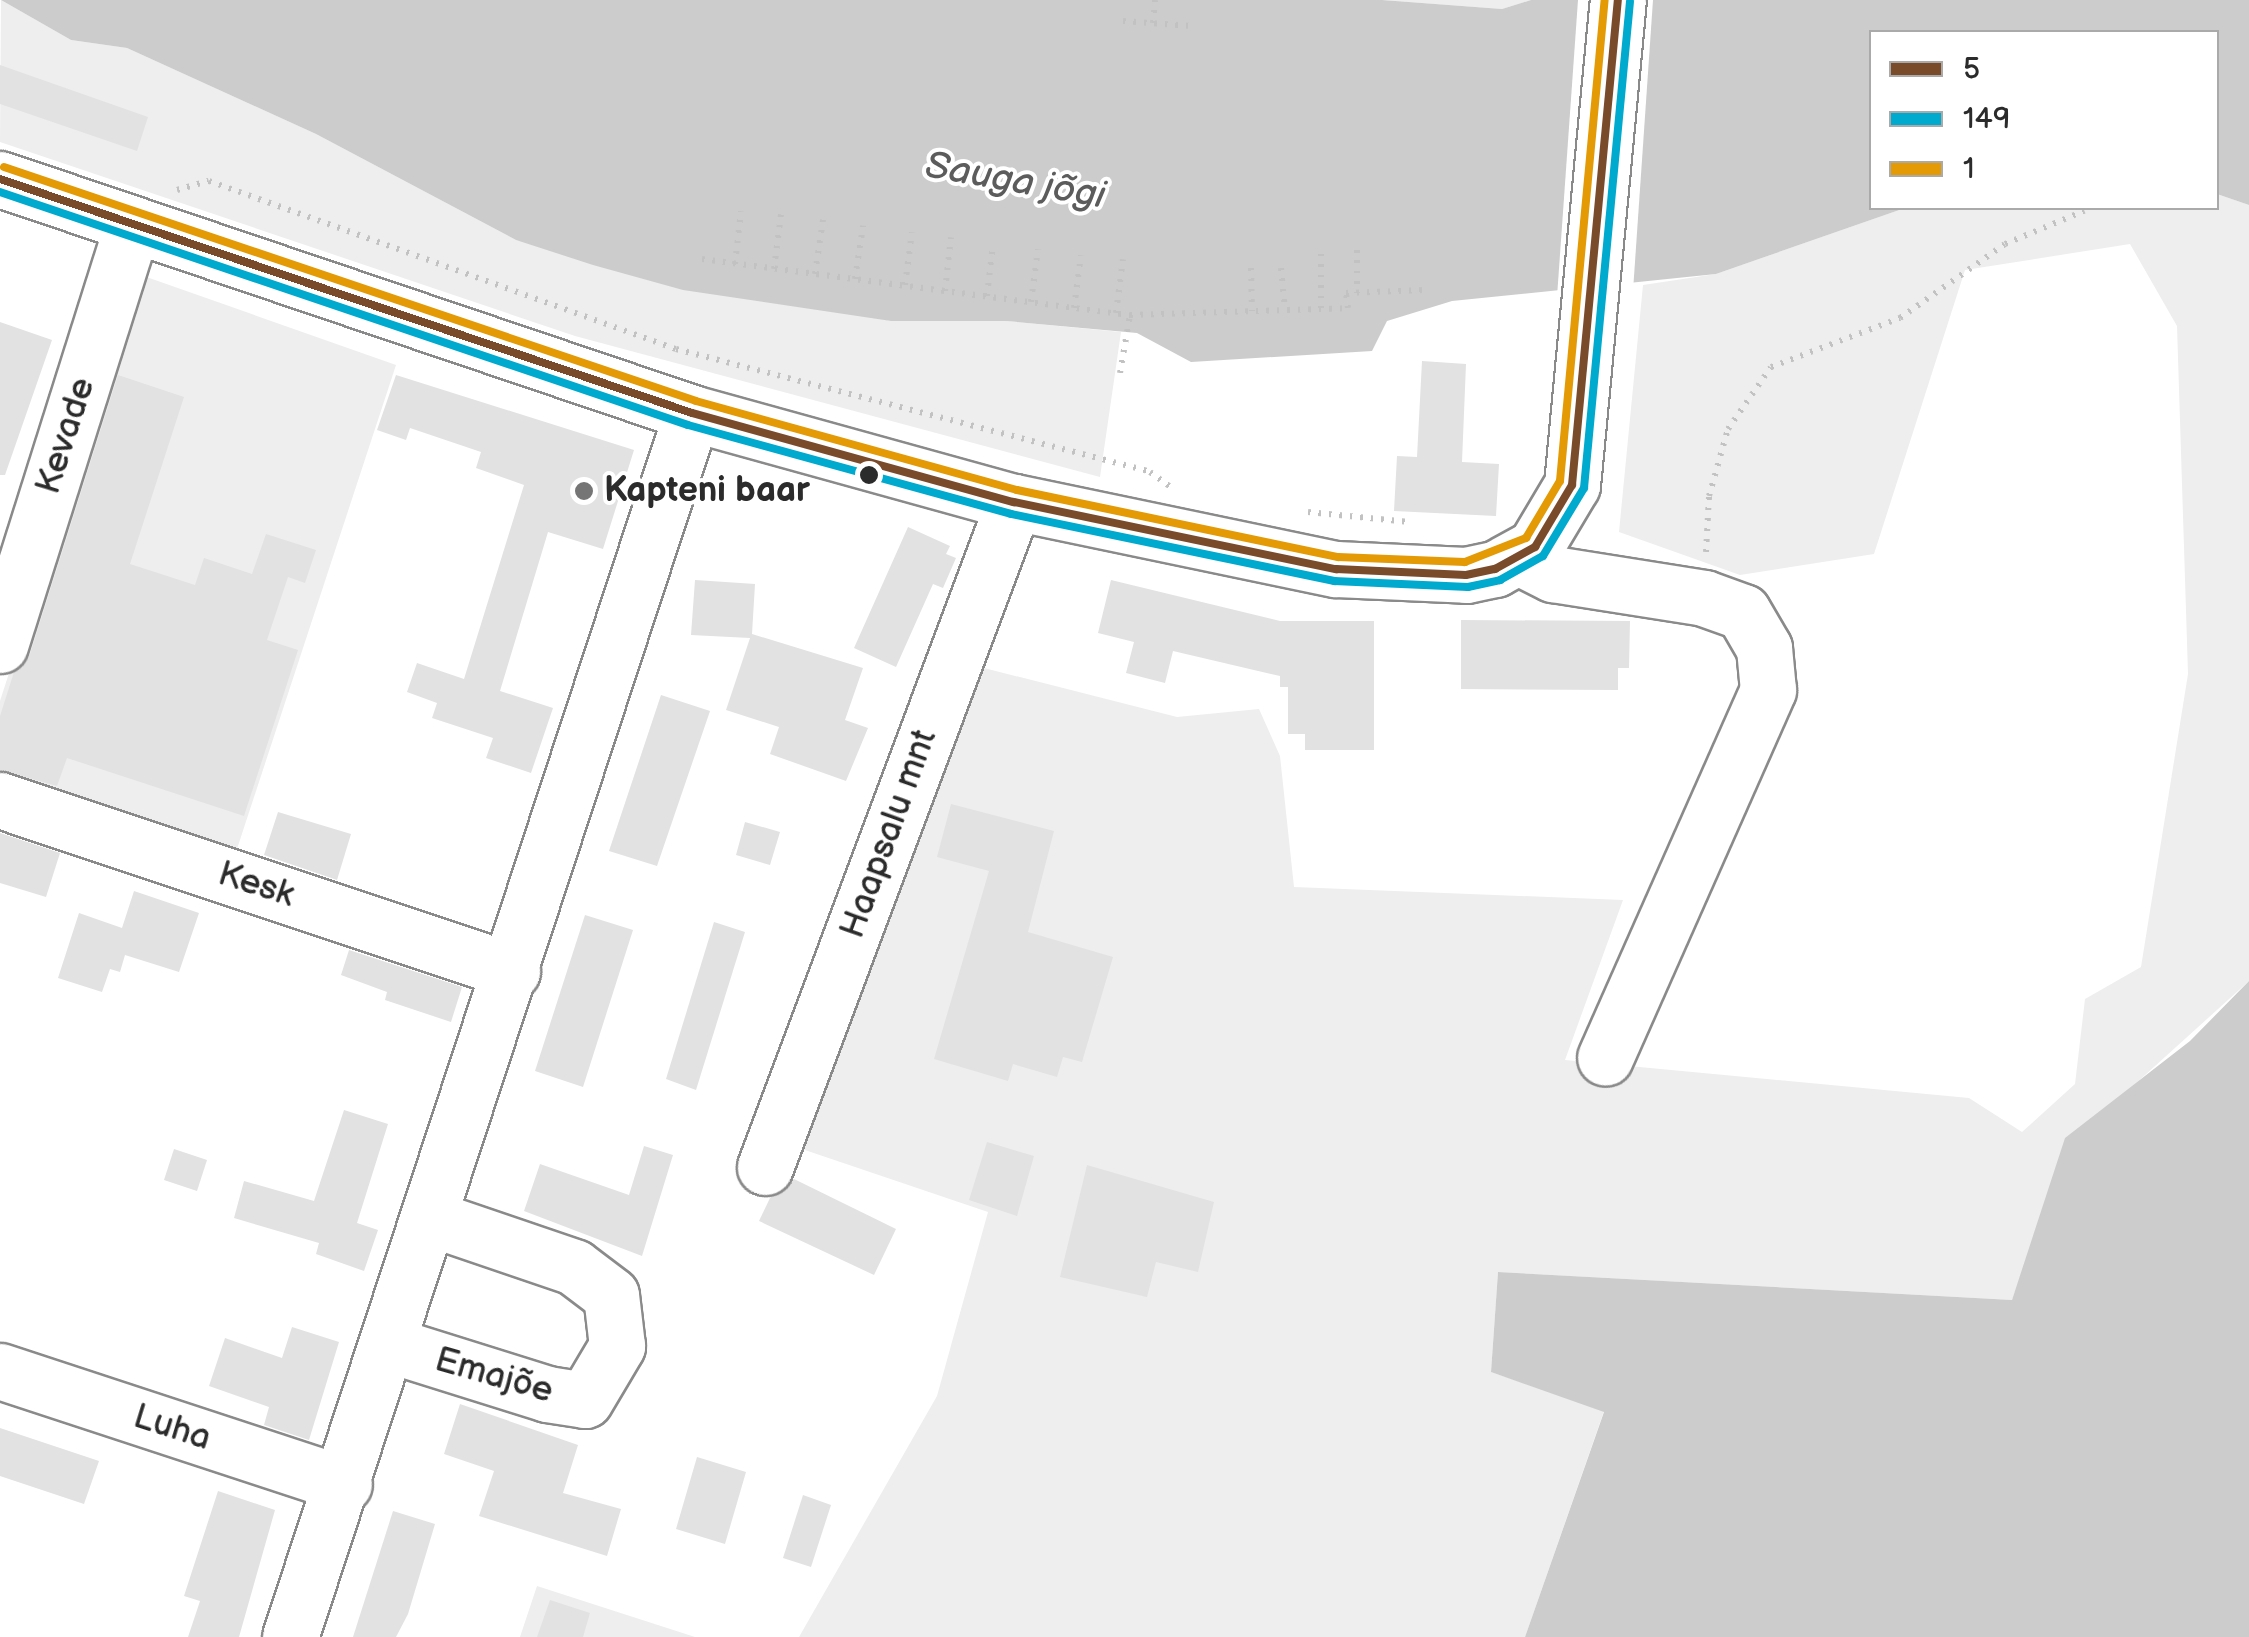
<!DOCTYPE html>
<html>
<head>
<meta charset="utf-8">
<style>
  body { margin:0 }
  #map { position:relative; width:2249px; height:1637px; overflow:hidden; background:#fff; font-family:"Balsamiq Sans",sans-serif }
  div>[style] { position:absolute }
  .built>* { inset:0; background:#eee }
  .water>* { inset:0; background:#ccc }
  .pier>* { inset:0; background:#fff }
  .building>* { inset:0; background:#e2e2e2 }
  .path>* { height:6px; margin-top:-3px; transform-origin:0; background:repeating-linear-gradient(90deg,#c2c2c2 0 2.5px,transparent 0 10.5px) }
  .roads { filter:drop-shadow(2px 0 #8a8a8a) drop-shadow(-2px 0 #8a8a8a) drop-shadow(0 2px #8a8a8a) drop-shadow(0 -2px #8a8a8a) }
  .minor>* { height:55px; margin:-27.5px; padding:0 27.5px; transform-origin:27.5px; border-radius:27.5px; background:#fff }
  .major>* { height:55px; margin:-27.5px; padding:0 27.5px; transform-origin:27.5px; border-radius:27.5px; background:#fff }
  .bus-1>* { height:8px; margin:-4px; padding:0 4px; transform-origin:4px; border-radius:4px; background:#7a4b2a }
  .bus-2>* { height:8px; margin:-4px; padding:0 4px; transform-origin:4px; border-radius:4px; background:#00a9ce }
  .bus-3>* { height:8px; margin:-4px; padding:0 4px; transform-origin:4px; border-radius:4px; background:#e39a04 }
  .dots>* { width:28px; height:28px; translate:-50% -50%; box-sizing:border-box; border:5px solid #fff; border-radius:50% }
  span { translate:-50% -50%; white-space:nowrap; text-align:center; line-height:1.15; -webkit-text-stroke:8px #fff; paint-order:stroke }
  .street-label { font-size:35px; color:#2b2b2b }
  .poi-label { font-size:35px; color:#2b2b2b; font-weight:700 }
  .left { translate:0 -50%; text-align:left }
  .water-label { font-size:38px; color:#5c5c5c; font-style:italic }
  .legend { position:absolute; left:1869px; top:30px; width:350px; height:180px; box-sizing:border-box; background:#fff; border:2px solid #aaa; margin:0; padding:12px 18px; list-style:none; font-size:30px; color:#2b2b2b }
  .legend li { display:flex; align-items:center; gap:20px; height:50px }
  .legend b { width:50px; border:2px solid #aaa }
</style>
</head>
<body>
<div id="map">
  <div class="built">
    <div style="clip-path:polygon(1px 0,71px 40px,127px 48px,316px 134px,516px 240px,891px 321px,1006px 321px,1121px 332px,1100px 477px,575px 336px,0 142px)"></div>
    <div style="clip-path:polygon(1382px 0,1531px 0,1502px 9px)"></div>
    <div style="clip-path:polygon(2217px 194px,2249px 205px,2249px 981px,2134px 1085px,2039px 1224px,2012px 1300px,1498px 1272px,1491px 1372px,1604px 1411px,1525px 1637px,799px 1637px,937px 1396px,988px 1212px,796px 1147px,933px 776px,984px 668px,1177px 717px,1259px 709px,1280px 756px,1294px 887px,1623px 900px,1565px 1060px,1969px 1098px,2022px 1132px,2075px 1084px,2085px 999px,2141px 967px,2188px 674px,2177px 326px,2130px 244px,1965px 270px,1874px 554px,1740px 575px,1619px 532px,1643px 285px,1716px 274px,1905px 208px,2216px 208px)"></div>
    <div style="clip-path:polygon(138px 274px,396px 365px,234px 858px,0 779px,0 701px)"></div>
    <div style="clip-path:polygon(537px 1586px,695px 1637px,520px 1637px)"></div>
  </div>
  <div class="water">
    <div style="clip-path:polygon(1px 0,1382px 0,1502px 9px,1531px 0,2249px 0,2249px 205px,2217px 194px,2216px 32px,1872px 32px,1872px 208px,1905px 208px,1716px 274px,1452px 301px,1387px 321px,1372px 351px,1191px 362px,1137px 333px,1006px 321px,891px 321px,683px 290px,593px 265px,516px 240px,316px 134px,127px 48px,71px 40px)"></div>
    <div style="clip-path:polygon(2249px 981px,2249px 1637px,1525px 1637px,1604px 1412px,1491px 1372px,1498px 1272px,2012px 1300px,2065px 1138px,2190px 1041px)"></div>
  </div>
  <div class="pier">
    <div style="clip-path:polygon(1578px 0,1653px 0,1633px 291px,1557px 297px)"></div>
  </div>
  <div class="building">
    <div style="clip-path:polygon(0 65px,148px 117px,137px 151px,0 104px)"></div>
    <div style="clip-path:polygon(0 322px,52px 340px,5px 475px,0 475px)"></div>
    <div style="clip-path:polygon(1422px 361px,1466px 364px,1462px 462px,1499px 464px,1496px 516px,1394px 511px,1397px 456px,1417px 457px)"></div>
    <div style="clip-path:polygon(118px 375px,184px 397px,130px 564px,195px 585px,204px 558px,252px 574px,266px 534px,316px 550px,305px 583px,288px 577px,267px 640px,298px 650px,244px 816px,67px 758px,57px 786px,0 770px,0 716px,14px 672px,30px 654px)"></div>
    <div style="clip-path:polygon(396px 375px,634px 450px,603px 549px,548px 532px,500px 691px,553px 708px,531px 773px,486px 758px,493px 738px,432px 718px,437px 703px,407px 692px,417px 663px,464px 679px,524px 485px,476px 468px,481px 452px,410px 428px,406px 440px,377px 430px)"></div>
    <div style="clip-path:polygon(908px 527px,950px 546px,946px 554px,956px 558px,943px 588px,933px 584px,896px 667px,854px 648px)"></div>
    <div style="clip-path:polygon(695px 580px,755px 584px,752px 634px,863px 668px,845px 720px,868px 728px,846px 781px,770px 754px,779px 727px,726px 710px,750px 638px,691px 635px)"></div>
    <div style="clip-path:polygon(1111px 580px,1280px 621px,1374px 621px,1374px 750px,1305px 750px,1305px 734px,1288px 734px,1288px 687px,1280px 687px,1280px 676px,1173px 651px,1165px 683px,1126px 673px,1134px 642px,1098px 633px)"></div>
    <div style="clip-path:polygon(1461px 620px,1630px 621px,1629px 668px,1618px 668px,1618px 690px,1461px 689px)"></div>
    <div style="clip-path:polygon(661px 695px,710px 711px,657px 866px,609px 851px)"></div>
    <div style="clip-path:polygon(951px 804px,1054px 831px,1028px 932px,1113px 957px,1082px 1062px,1063px 1057px,1057px 1077px,1013px 1064px,1008px 1081px,934px 1059px,989px 871px,937px 857px)"></div>
    <div style="clip-path:polygon(278px 812px,351px 834px,337px 880px,264px 855px)"></div>
    <div style="clip-path:polygon(745px 822px,780px 832px,770px 865px,736px 855px)"></div>
    <div style="clip-path:polygon(0 833px,60px 853px,46px 897px,0 883px)"></div>
    <div style="clip-path:polygon(134px 891px,199px 913px,179px 972px,125px 955px,120px 972px,110px 969px,102px 992px,58px 978px,79px 913px,122px 928px)"></div>
    <div style="clip-path:polygon(585px 915px,633px 930px,583px 1087px,535px 1071px)"></div>
    <div style="clip-path:polygon(714px 922px,745px 932px,696px 1090px,666px 1079px)"></div>
    <div style="clip-path:polygon(349px 950px,462px 987px,451px 1022px,385px 1000px,387px 992px,341px 975px)"></div>
    <div style="clip-path:polygon(344px 1110px,388px 1124px,357px 1223px,378px 1230px,364px 1271px,316px 1254px,319px 1243px,234px 1218px,244px 1181px,314px 1201px)"></div>
    <div style="clip-path:polygon(987px 1142px,1034px 1156px,1017px 1216px,969px 1200px)"></div>
    <div style="clip-path:polygon(644px 1146px,673px 1155px,642px 1256px,524px 1211px,540px 1164px,629px 1195px)"></div>
    <div style="clip-path:polygon(174px 1149px,207px 1160px,197px 1191px,164px 1180px)"></div>
    <div style="clip-path:polygon(1087px 1165px,1214px 1202px,1198px 1272px,1156px 1262px,1147px 1297px,1060px 1277px)"></div>
    <div style="clip-path:polygon(794px 1179px,896px 1229px,874px 1275px,759px 1221px,770px 1198px)"></div>
    <div style="clip-path:polygon(292px 1327px,339px 1342px,309px 1440px,264px 1425px,269px 1407px,209px 1386px,225px 1338px,282px 1358px)"></div>
    <div style="clip-path:polygon(460px 1404px,578px 1445px,563px 1493px,621px 1509px,607px 1556px,479px 1516px,494px 1471px,444px 1454px)"></div>
    <div style="clip-path:polygon(0 1428px,99px 1461px,84px 1504px,0 1476px)"></div>
    <div style="clip-path:polygon(697px 1457px,746px 1472px,725px 1544px,676px 1529px)"></div>
    <div style="clip-path:polygon(218px 1491px,275px 1510px,239px 1637px,188px 1637px,200px 1601px,184px 1596px)"></div>
    <div style="clip-path:polygon(803px 1495px,831px 1505px,811px 1567px,783px 1558px)"></div>
    <div style="clip-path:polygon(393px 1511px,435px 1524px,408px 1614px,396px 1637px,353px 1637px)"></div>
    <div style="clip-path:polygon(550px 1600px,590px 1613px,583px 1637px,537px 1637px)"></div>
  </div>
  <div class="path">
    <div style="left:1123px;top:21px;width:69px;rotate:4.1deg"></div>
    <div style="left:1153px;top:23px;width:23px;rotate:-85deg"></div>
    <div style="left:177px;top:190px;width:33px;rotate:-16deg"></div>
    <div style="left:209px;top:181px;width:496px;rotate:19.8deg"></div>
    <div style="left:676px;top:349px;width:490px;rotate:14.5deg"></div>
    <div style="left:1150px;top:472px;width:24px;rotate:36deg"></div>
    <div style="left:1357px;top:250px;width:43px;rotate:90deg"></div>
    <div style="left:1321px;top:254px;width:54px;rotate:90deg"></div>
    <div style="left:702px;top:259px;width:432px;rotate:7.5deg"></div>
    <div style="left:1130px;top:315px;width:218px;rotate:-1.8deg"></div>
    <div style="left:1348px;top:308px;width:15px;rotate:-98deg"></div>
    <div style="left:1346px;top:293px;width:79px;rotate:-2.2deg"></div>
    <div style="left:735px;top:264px;width:53px;rotate:-83.5deg"></div>
    <div style="left:1251px;top:268px;width:43px;rotate:88.7deg"></div>
    <div style="left:1281px;top:268px;width:42px;rotate:84.6deg"></div>
    <div style="left:774px;top:269px;width:55px;rotate:-82.7deg"></div>
    <div style="left:815px;top:274px;width:55px;rotate:-81.6deg"></div>
    <div style="left:855px;top:279px;width:54px;rotate:-81.4deg"></div>
    <div style="left:905px;top:285px;width:53px;rotate:-82.5deg"></div>
    <div style="left:945px;top:291px;width:54px;rotate:-83.7deg"></div>
    <div style="left:987px;top:296px;width:52px;rotate:-83.4deg"></div>
    <div style="left:1031px;top:302px;width:53px;rotate:-82.5deg"></div>
    <div style="left:1074px;top:308px;width:53px;rotate:-82.5deg"></div>
    <div style="left:1116px;top:313px;width:54px;rotate:-82.6deg"></div>
    <div style="left:1120px;top:373px;width:59px;rotate:-80.2deg"></div>
    <div style="left:1308px;top:512px;width:102px;rotate:5.6deg"></div>
    <div style="left:1706px;top:552px;width:56px;rotate:-86.9deg"></div>
    <div style="left:1709px;top:496px;width:70px;rotate:-74.2deg"></div>
    <div style="left:1728px;top:429px;width:75px;rotate:-55.3deg"></div>
    <div style="left:1771px;top:367px;width:138px;rotate:-20.8deg"></div>
    <div style="left:1900px;top:318px;width:128px;rotate:-35.2deg"></div>
    <div style="left:2005px;top:244px;width:86px;rotate:-22.7deg"></div>
  </div>
  <div class="roads">
    <div class="minor">
      <div style="left:1521px;top:558px;width:36px;rotate:27deg"></div>
      <div style="left:1553px;top:574px;width:153px;rotate:9deg"></div>
      <div style="left:1704px;top:598px;width:41px;rotate:19.7deg"></div>
      <div style="left:1743px;top:612px;width:42px;rotate:59.7deg"></div>
      <div style="left:1764px;top:648px;width:42px;rotate:84.6deg"></div>
      <div style="left:1768px;top:690px;width:402px;rotate:113.9deg"></div>
      <div style="left:0;top:645px;width:438px;rotate:-72.5deg"></div>
      <div style="left:0;top:800px;width:540px;rotate:18.47deg"></div>
      <div style="left:765px;top:1167px;width:710px;rotate:-69.47deg"></div>
      <div style="left:391px;top:1345px;width:164px;rotate:17.4deg"></div>
      <div style="left:547px;top:1394px;width:38px;rotate:9deg"></div>
      <div style="left:585px;top:1400px;width:63px;rotate:-59.3deg"></div>
      <div style="left:617px;top:1346px;width:51px;rotate:-96.7deg"></div>
      <div style="left:611px;top:1295px;width:46px;rotate:-142.9deg"></div>
      <div style="left:574px;top:1267px;width:152px;rotate:-161.2deg"></div>
      <div style="left:0;top:1371px;width:362px;rotate:18.2deg"></div>
      <div style="left:290px;top:1637px;width:1288px;rotate:-71.82deg"></div>
    </div>
    <div class="major">
      <div style="left:0;top:179px;width:730px;rotate:18.68deg"></div>
      <div style="left:692px;top:413px;width:334px;rotate:15.5deg"></div>
      <div style="left:1014px;top:502px;width:329px;rotate:11.8deg"></div>
      <div style="left:1336px;top:569px;width:130px;rotate:2.6deg"></div>
      <div style="left:1466px;top:575px;width:30px;rotate:-12deg"></div>
      <div style="left:1495px;top:569px;width:46px;rotate:-28.8deg"></div>
      <div style="left:1535px;top:547px;width:72px;rotate:-59.2deg"></div>
      <div style="left:1572px;top:485px;width:487px;rotate:-84.6deg"></div>
    </div>
  </div>
  <div class="bus-1">
    <div style="left:0;top:179px;width:730px;rotate:18.68deg"></div>
    <div style="left:692px;top:413px;width:334px;rotate:15.5deg"></div>
    <div style="left:1014px;top:502px;width:329px;rotate:11.8deg"></div>
    <div style="left:1336px;top:569px;width:130px;rotate:2.6deg"></div>
    <div style="left:1466px;top:575px;width:30px;rotate:-12deg"></div>
    <div style="left:1495px;top:569px;width:46px;rotate:-28.8deg"></div>
    <div style="left:1535px;top:547px;width:72px;rotate:-59.2deg"></div>
    <div style="left:1572px;top:485px;width:487px;rotate:-84.6deg"></div>
  </div>
  <div class="bus-2">
    <div style="left:0;top:192px;width:726px;rotate:18.71deg"></div>
    <div style="left:688px;top:425px;width:335px;rotate:15.4deg"></div>
    <div style="left:1011px;top:514px;width:330px;rotate:11.7deg"></div>
    <div style="left:1334px;top:581px;width:134px;rotate:2.6deg"></div>
    <div style="left:1468px;top:587px;width:33px;rotate:-12deg"></div>
    <div style="left:1500px;top:580px;width:49px;rotate:-29.2deg"></div>
    <div style="left:1543px;top:556px;width:79px;rotate:-58.9deg"></div>
    <div style="left:1584px;top:488px;width:489px;rotate:-84.6deg"></div>
  </div>
  <div class="bus-3">
    <div style="left:4px;top:167px;width:730px;rotate:18.68deg"></div>
    <div style="left:696px;top:401px;width:333px;rotate:15.5deg"></div>
    <div style="left:1017px;top:490px;width:328px;rotate:11.8deg"></div>
    <div style="left:1338px;top:557px;width:127px;rotate:2.3deg"></div>
    <div style="left:1465px;top:562px;width:66px;rotate:-21.5deg"></div>
    <div style="left:1526px;top:538px;width:66px;rotate:-59.2deg"></div>
    <div style="left:1560px;top:481px;width:483px;rotate:-84.7deg"></div>
  </div>
  <div class="dots">
    <div style="left:869px;top:475px;background:#2b2b2b"></div>
    <div style="left:584px;top:491px;background:#757575"></div>
  </div>
  <div class="street-label">
    <span style="left:66px;top:436px;rotate:-72deg">Kevade</span>
    <span style="left:889px;top:834px;rotate:-70deg">Haapsalu mnt</span>
    <span style="left:256px;top:885px;rotate:18deg">Kesk</span>
    <span style="left:494px;top:1376px;rotate:16deg">Emajõe</span>
    <span style="left:172px;top:1428px;rotate:18deg">Luha</span>
  </div>
  <div class="poi-label">
    <span class="left" style="left:604px;top:491px">Kapteni baar</span>
  </div>
  <div class="water-label">
    <span style="left:1015px;top:181px;rotate:10deg">Sauga jõgi</span>
  </div>
  <ul class="legend">
  <li><b style="height:12px;background:#7a4b2a"></b>5</li>
  <li><b style="height:12px;background:#00a9ce"></b>149</li>
  <li><b style="height:12px;background:#e39a04"></b>1</li>
  </ul>
</div>
</body>
</html>
